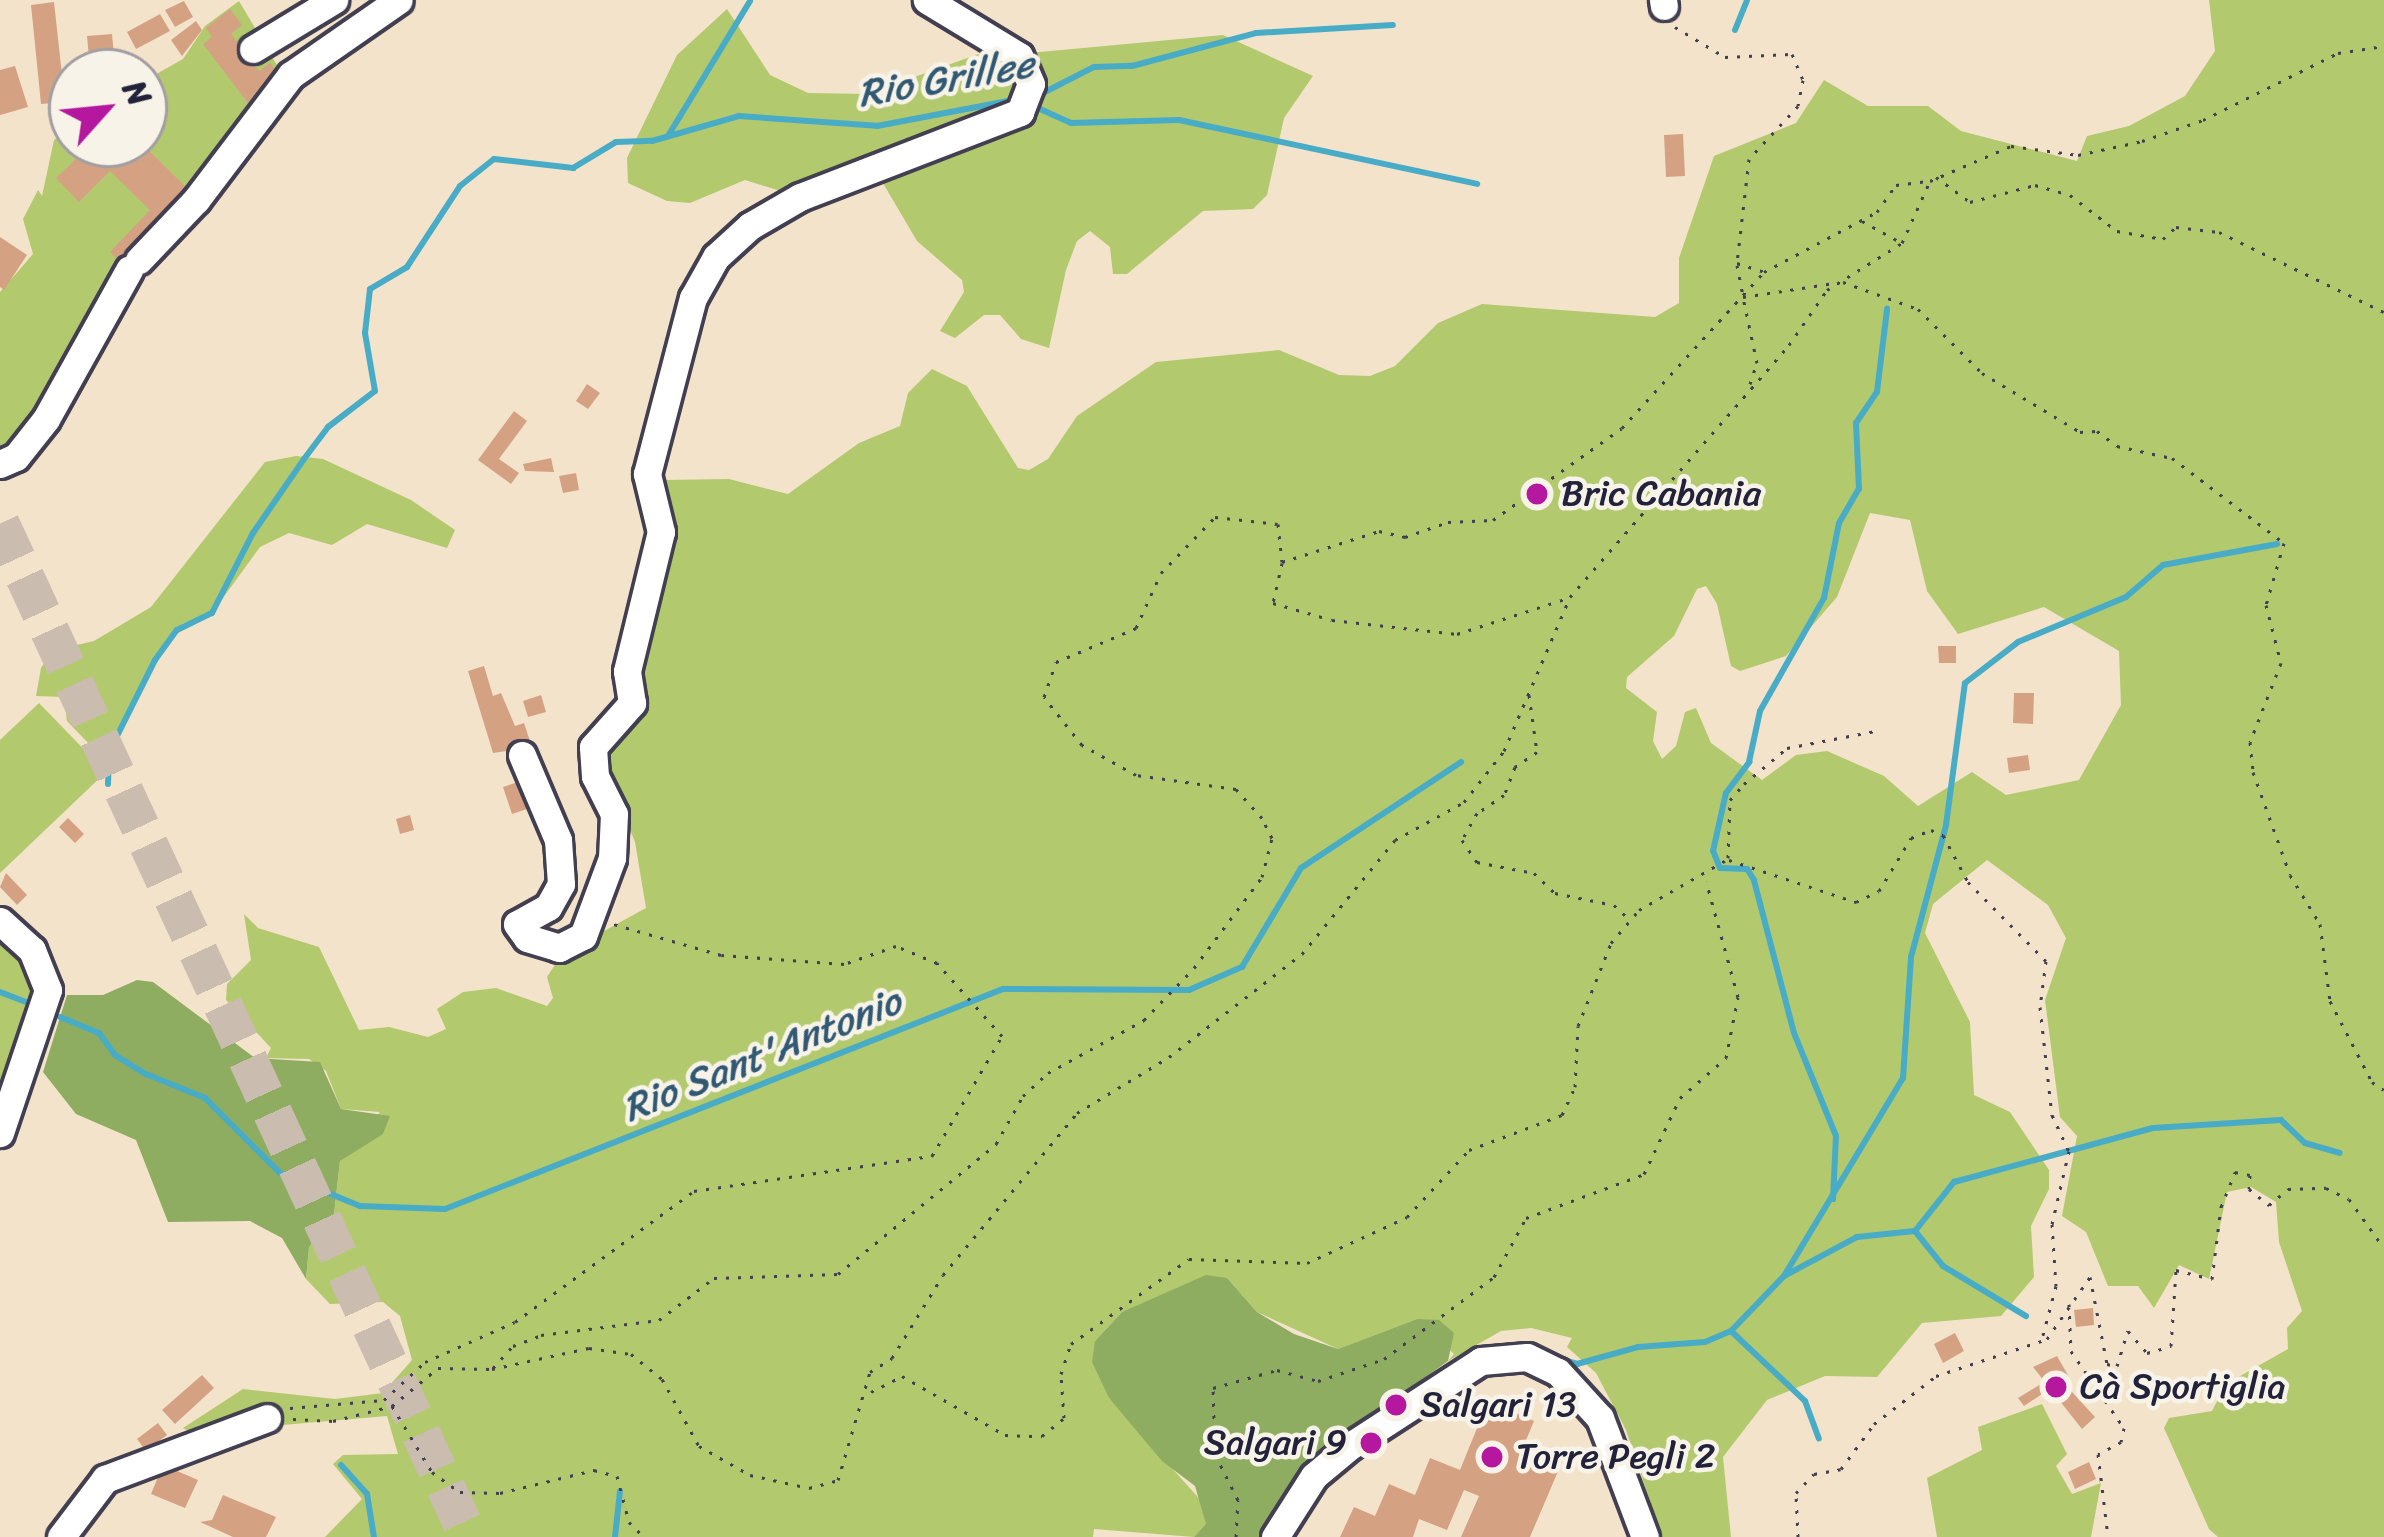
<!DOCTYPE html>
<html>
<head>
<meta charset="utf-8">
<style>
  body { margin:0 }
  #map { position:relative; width:2384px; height:1537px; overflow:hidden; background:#f4e3cb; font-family:Sriracha,sans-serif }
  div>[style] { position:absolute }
  .green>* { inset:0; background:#b3c96e }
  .forest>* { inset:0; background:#8ead61 }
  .stream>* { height:6px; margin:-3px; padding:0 3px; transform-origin:3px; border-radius:3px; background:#48acc7 }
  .building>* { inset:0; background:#d4a282 }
  .highway-tunnel>* { height:39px; margin-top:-19.5px; transform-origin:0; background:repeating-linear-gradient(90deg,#cabcae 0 39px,transparent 0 59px) }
  .path>* { height:3px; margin-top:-1.5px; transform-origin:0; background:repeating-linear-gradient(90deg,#423f51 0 3px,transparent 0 12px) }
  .roads { filter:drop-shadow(3px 0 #423f51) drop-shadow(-3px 0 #423f51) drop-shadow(0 3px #423f51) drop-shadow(0 -3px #423f51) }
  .minor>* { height:27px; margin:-13.5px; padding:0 13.5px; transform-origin:13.5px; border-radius:13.5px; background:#fff }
  .dots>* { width:33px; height:33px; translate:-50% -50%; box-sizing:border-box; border:6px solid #f7f3e8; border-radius:50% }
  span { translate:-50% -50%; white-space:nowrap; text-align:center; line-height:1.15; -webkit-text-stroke:9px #f7f3e8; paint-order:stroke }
  .poi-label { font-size:36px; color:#22223b }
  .left { translate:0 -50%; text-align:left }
  .right { translate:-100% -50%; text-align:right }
  .water-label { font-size:39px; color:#315973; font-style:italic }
  .north { position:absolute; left:48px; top:48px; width:120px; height:120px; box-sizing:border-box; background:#f7f3e8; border:3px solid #a29fa3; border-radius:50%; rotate:63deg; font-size:33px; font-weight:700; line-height:48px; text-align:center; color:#22223b }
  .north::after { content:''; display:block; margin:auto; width:42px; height:54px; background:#b5179e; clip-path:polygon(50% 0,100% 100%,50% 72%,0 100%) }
</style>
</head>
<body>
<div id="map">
  <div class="green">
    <div style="clip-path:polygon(evenodd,2209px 0,2384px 0,2384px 1537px,2218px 1537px,2209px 1529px,2164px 1428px,2169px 1418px,2212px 1411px,2226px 1384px,2288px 1349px,2287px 1328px,2302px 1311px,2279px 1242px,2276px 1202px,2251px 1187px,2227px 1192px,2209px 1279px,2179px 1265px,2154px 1308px,2138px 1286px,2108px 1286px,2086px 1232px,2062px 1216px,2077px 1136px,2060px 1117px,2045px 1000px,2066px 938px,2048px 905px,1987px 860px,1933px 904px,1925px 933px,1970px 1022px,1974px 1095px,2010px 1112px,2049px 1170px,2049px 1189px,2031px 1226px,2034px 1277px,2001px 1316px,1922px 1323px,1877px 1377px,1825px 1376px,1767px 1400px,1723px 1457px,1731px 1537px,1662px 1537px,1626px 1430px,1596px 1373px,1567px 1347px,1572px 1338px,1531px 1328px,1501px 1331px,1448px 1361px,1454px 1354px,1417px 1319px,1338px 1349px,1257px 1312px,1227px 1278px,1122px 1312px,1095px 1341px,1109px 1398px,1205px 1505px,1206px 1525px,1194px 1537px,1094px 1529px,1093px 1537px,325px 1537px,362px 1499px,333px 1464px,343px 1455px,398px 1454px,387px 1416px,271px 1426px,209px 1442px,183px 1428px,243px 1389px,335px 1399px,383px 1393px,412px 1360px,400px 1316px,383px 1302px,330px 1304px,306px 1279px,309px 1247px,334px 1215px,340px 1161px,380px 1112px,341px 1109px,326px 1071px,309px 1059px,266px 1058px,271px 1048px,226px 1000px,227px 984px,251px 960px,244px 914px,258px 928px,319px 947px,359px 1030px,389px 1027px,428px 1037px,446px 1029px,437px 1009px,463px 992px,496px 988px,547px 1006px,553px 998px,547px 977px,562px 954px,646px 908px,635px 842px,602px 760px,644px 611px,671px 553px,662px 480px,729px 479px,788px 494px,859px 443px,900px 426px,908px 393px,932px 369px,967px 386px,1018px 468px,1029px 470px,1048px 459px,1077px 416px,1156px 362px,1279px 350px,1339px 375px,1370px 376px,1395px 366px,1438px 323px,1482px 304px,1655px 317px,1679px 303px,1679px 258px,1714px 156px,1796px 123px,1824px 80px,1868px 106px,1928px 106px,1961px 131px,2077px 161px,2087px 136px,2129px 126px,2185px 96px,2215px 51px,2209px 0,1870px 513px,1910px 520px,1927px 591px,1958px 634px,2044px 607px,2119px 651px,2121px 705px,2079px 780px,2006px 795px,1972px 772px,1918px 806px,1884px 776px,1827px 751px,1796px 755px,1762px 780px,1711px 743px,1696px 708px,1685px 712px,1676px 746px,1662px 759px,1653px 741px,1657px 712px,1626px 688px,1627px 677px,1674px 636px,1697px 589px,1706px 586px,1717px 604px,1731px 666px,1740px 671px,1786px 656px,1837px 597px,1870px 513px)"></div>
    <div style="clip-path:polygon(239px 1px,284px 77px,62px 367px,0 470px,0 292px,33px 254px,23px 219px,38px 190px,42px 196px,54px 140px,72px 125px,72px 144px,144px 144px,144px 81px,183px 59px,205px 26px)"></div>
    <div style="clip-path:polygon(727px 9px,770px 75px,808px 93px,867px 94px,998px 47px,1025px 82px,1011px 102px,790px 194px,745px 180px,690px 203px,667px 201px,628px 183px,627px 158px,677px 55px)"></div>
    <div style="clip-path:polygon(1223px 35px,1313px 76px,1284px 118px,1267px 195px,1253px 209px,1203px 211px,1127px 274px,1113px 274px,1110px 247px,1090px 231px,1077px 241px,1066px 270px,1049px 348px,1021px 339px,1000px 315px,984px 315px,955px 338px,940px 331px,964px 292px,962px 280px,917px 241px,877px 173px,1027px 113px,1029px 53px)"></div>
    <div style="clip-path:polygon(296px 456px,323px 459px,411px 500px,455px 530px,447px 548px,367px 524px,332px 545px,289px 533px,260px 547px,212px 613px,182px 624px,155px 660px,110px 752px,113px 769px,67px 721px,64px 697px,36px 696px,41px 668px,51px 651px,94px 641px,151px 607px,265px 462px)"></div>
    <div style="clip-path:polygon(39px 703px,106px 772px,0 873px,0 740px)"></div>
    <div style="clip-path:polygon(0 938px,28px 974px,33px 999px,0 1093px)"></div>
    <div style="clip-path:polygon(2042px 1404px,2067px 1454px,2056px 1466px,2072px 1494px,2101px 1483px,2091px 1537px,1937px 1537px,1927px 1478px,1982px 1450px,1978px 1427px)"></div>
  </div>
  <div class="forest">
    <div style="clip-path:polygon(137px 980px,153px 982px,255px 1058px,320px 1062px,341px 1109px,390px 1116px,383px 1134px,340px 1161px,334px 1214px,309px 1247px,306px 1279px,282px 1238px,250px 1221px,168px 1222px,136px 1140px,76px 1114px,43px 1072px,67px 995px,103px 995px)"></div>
    <div style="clip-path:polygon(1206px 1275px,1227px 1278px,1257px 1312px,1294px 1334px,1338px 1349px,1417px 1319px,1439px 1320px,1454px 1333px,1448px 1361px,1307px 1462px,1262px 1537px,1194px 1537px,1206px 1524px,1195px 1486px,1162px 1461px,1109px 1398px,1092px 1362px,1095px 1341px,1122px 1312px)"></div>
  </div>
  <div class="stream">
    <div style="left:1735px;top:30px;width:32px;rotate:-68deg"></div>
    <div style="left:1037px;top:96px;width:64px;rotate:-27deg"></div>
    <div style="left:1094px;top:67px;width:38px;rotate:-2deg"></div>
    <div style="left:1132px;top:66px;width:128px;rotate:-14.9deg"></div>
    <div style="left:1256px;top:33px;width:137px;rotate:-3.3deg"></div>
    <div style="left:1031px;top:105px;width:44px;rotate:24.2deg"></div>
    <div style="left:1071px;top:123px;width:108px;rotate:-1.6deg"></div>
    <div style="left:1179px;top:120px;width:305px;rotate:12.1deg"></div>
    <div style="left:668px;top:136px;width:158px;rotate:-58.7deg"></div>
    <div style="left:108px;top:784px;width:32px;rotate:-88deg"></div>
    <div style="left:109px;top:752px;width:103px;rotate:-63.4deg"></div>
    <div style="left:155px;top:660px;width:37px;rotate:-54deg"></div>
    <div style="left:177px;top:630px;width:39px;rotate:-26deg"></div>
    <div style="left:212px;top:613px;width:90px;rotate:-62.9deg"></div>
    <div style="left:253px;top:533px;width:90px;rotate:-55.4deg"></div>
    <div style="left:304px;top:459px;width:40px;rotate:-53deg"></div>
    <div style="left:328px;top:427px;width:59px;rotate:-37.5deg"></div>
    <div style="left:375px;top:391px;width:59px;rotate:-99.8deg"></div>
    <div style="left:365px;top:333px;width:44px;rotate:-83.5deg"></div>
    <div style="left:370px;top:289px;width:43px;rotate:-30.7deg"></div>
    <div style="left:407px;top:267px;width:97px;rotate:-56.8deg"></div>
    <div style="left:460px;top:186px;width:43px;rotate:-38.5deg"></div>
    <div style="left:494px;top:159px;width:80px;rotate:6.5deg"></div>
    <div style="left:573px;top:168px;width:50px;rotate:-31.2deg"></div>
    <div style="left:616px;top:142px;width:36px;rotate:-2deg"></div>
    <div style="left:652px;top:141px;width:91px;rotate:-16deg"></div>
    <div style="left:739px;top:116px;width:138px;rotate:4.1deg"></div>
    <div style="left:877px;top:126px;width:144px;rotate:-10.8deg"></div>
    <div style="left:0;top:992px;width:30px;rotate:21deg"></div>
    <div style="left:60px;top:1017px;width:42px;rotate:22.3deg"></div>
    <div style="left:99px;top:1033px;width:27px;rotate:54deg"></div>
    <div style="left:115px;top:1055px;width:36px;rotate:32deg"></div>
    <div style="left:146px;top:1074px;width:64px;rotate:22.1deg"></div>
    <div style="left:205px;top:1098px;width:106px;rotate:45deg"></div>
    <div style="left:280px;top:1173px;width:87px;rotate:22.4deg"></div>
    <div style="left:360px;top:1206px;width:85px;rotate:2deg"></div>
    <div style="left:445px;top:1209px;width:600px;rotate:-21.52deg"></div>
    <div style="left:1003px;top:989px;width:186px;rotate:0.3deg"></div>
    <div style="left:1189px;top:990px;width:58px;rotate:-23.5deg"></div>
    <div style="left:1242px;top:967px;width:115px;rotate:-59.2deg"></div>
    <div style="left:1301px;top:868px;width:192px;rotate:-33.5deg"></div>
    <div style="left:1833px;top:1199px;width:63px;rotate:-87.3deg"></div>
    <div style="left:1836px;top:1136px;width:111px;rotate:-112.2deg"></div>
    <div style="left:1794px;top:1033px;width:158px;rotate:-104.7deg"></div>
    <div style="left:1754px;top:880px;width:13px;rotate:-122deg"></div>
    <div style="left:1747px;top:869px;width:27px;rotate:-178deg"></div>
    <div style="left:1720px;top:868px;width:18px;rotate:-112deg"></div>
    <div style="left:1713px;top:851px;width:59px;rotate:-77.4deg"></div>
    <div style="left:1726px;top:793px;width:39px;rotate:-53deg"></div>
    <div style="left:1749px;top:762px;width:52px;rotate:-77.8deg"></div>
    <div style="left:1760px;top:711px;width:130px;rotate:-60.5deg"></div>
    <div style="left:1824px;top:598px;width:76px;rotate:-78.7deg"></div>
    <div style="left:1839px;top:523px;width:39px;rotate:-60deg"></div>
    <div style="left:1859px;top:489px;width:66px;rotate:-92.6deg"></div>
    <div style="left:1856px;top:423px;width:37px;rotate:-56deg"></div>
    <div style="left:1877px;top:392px;width:84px;rotate:-83.1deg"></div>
    <div style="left:1915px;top:1231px;width:45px;rotate:51.3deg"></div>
    <div style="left:1943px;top:1266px;width:97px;rotate:31.1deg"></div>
    <div style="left:1784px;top:1276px;width:231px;rotate:-59deg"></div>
    <div style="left:1903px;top:1078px;width:121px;rotate:-86.2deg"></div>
    <div style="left:1911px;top:957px;width:137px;rotate:-75.1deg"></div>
    <div style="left:1946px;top:825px;width:143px;rotate:-82.4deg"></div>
    <div style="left:1965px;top:683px;width:67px;rotate:-37.7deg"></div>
    <div style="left:2018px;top:642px;width:117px;rotate:-22.6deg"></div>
    <div style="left:2126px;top:597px;width:49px;rotate:-40.9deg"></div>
    <div style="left:2163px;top:565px;width:116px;rotate:-10.4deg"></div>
    <div style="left:1731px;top:1331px;width:102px;rotate:43.4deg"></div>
    <div style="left:1805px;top:1401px;width:40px;rotate:69.8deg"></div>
    <div style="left:1560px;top:1359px;width:18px;rotate:16deg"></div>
    <div style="left:1577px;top:1364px;width:63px;rotate:-15.6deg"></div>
    <div style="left:1638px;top:1347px;width:67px;rotate:-4.3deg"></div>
    <div style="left:1705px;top:1342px;width:28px;rotate:-23deg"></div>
    <div style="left:1731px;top:1331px;width:76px;rotate:-46.1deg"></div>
    <div style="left:1784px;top:1276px;width:83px;rotate:-28.1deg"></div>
    <div style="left:1857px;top:1237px;width:58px;rotate:-5.9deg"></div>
    <div style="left:1915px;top:1231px;width:63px;rotate:-51.5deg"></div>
    <div style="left:1954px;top:1182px;width:206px;rotate:-15.2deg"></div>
    <div style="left:2153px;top:1128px;width:128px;rotate:-3.6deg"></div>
    <div style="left:2281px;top:1120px;width:33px;rotate:44deg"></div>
    <div style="left:2305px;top:1143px;width:36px;rotate:16deg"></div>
    <div style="left:341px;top:1465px;width:39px;rotate:48deg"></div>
    <div style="left:367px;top:1494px;width:44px;rotate:80.8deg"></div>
    <div style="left:615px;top:1537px;width:46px;rotate:-83.8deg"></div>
  </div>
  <div class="building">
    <div style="clip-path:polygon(184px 1px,193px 17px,175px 27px,165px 10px)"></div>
    <div style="clip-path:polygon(54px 2px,65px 102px,41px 104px,31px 5px)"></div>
    <div style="clip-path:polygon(230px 9px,242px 25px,231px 34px,259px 71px,270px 63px,285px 82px,251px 107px,203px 44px,212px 37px,206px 28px)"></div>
    <div style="clip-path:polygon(160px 14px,170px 31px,136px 49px,127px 32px)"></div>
    <div style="clip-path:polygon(196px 21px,202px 30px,182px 56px,171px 40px)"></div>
    <div style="clip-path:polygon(112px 34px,115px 67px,90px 69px,87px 36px)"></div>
    <div style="clip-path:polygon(15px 66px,28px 107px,0 115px,0 70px)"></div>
    <div style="clip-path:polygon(72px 134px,72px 144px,142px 144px,193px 194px,134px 274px,110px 252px,150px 210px,110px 171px,79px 202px,56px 178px,76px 159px,62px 143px)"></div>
    <div style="clip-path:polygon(1683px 134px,1685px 176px,1666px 177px,1664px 135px)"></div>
    <div style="clip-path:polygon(0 237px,27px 255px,4px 290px,0 287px)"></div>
    <div style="clip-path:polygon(587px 384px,600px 393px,588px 409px,576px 401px)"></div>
    <div style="clip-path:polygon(514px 411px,527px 421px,499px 459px,519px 473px,511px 484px,478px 460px)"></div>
    <div style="clip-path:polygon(551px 458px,554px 472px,525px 471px,523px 464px)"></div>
    <div style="clip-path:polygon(576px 473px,579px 490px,563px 493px,559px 476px)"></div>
    <div style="clip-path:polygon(1938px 646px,1956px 646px,1956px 663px,1939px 663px)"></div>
    <div style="clip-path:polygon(484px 666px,493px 696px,501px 693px,515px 726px,524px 723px,532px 747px,493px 753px,468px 671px)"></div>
    <div style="clip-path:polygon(2014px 693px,2034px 693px,2033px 724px,2013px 723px)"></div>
    <div style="clip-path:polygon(541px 695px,546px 712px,528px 717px,523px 701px)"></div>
    <div style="clip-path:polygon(2028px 755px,2030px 770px,2009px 773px,2007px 758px)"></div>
    <div style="clip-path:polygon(518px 782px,527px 809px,512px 814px,503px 787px)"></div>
    <div style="clip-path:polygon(410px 815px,414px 830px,400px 834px,396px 819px)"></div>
    <div style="clip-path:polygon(68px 818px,84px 834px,75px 843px,59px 827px)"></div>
    <div style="clip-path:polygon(6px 873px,27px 895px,17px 905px,0 887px)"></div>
    <div style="clip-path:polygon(2093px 1308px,2094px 1325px,2076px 1327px,2074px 1310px)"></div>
    <div style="clip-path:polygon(1955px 1333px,1964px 1351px,1943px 1363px,1934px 1344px)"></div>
    <div style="clip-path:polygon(2057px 1356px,2069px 1377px,2062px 1381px,2095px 1417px,2082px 1429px,2033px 1367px)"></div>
    <div style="clip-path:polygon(202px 1375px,214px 1388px,175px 1424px,162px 1410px)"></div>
    <div style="clip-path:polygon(2041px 1384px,2045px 1392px,2024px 1406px,2018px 1398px)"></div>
    <div style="clip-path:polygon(1488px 1401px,1534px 1421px,1524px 1445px,1562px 1462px,1530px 1537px,1461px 1537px,1479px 1496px,1464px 1490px,1447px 1530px,1419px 1519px,1413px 1537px,1340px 1537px,1354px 1507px,1375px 1516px,1389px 1484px,1415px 1495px,1430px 1458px,1460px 1470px)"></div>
    <div style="clip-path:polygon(158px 1423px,167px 1435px,146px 1451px,137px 1439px)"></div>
    <div style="clip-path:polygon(2089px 1462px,2096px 1479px,2075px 1489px,2068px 1472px)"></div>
    <div style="clip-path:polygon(163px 1465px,198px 1480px,185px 1508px,151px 1494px)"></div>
    <div style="clip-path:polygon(223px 1495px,276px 1517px,266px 1537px,233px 1537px,200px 1522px,212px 1520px)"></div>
  </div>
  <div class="highway-tunnel">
    <div style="left:0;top:523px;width:1117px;rotate:65.18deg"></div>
  </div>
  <div class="path">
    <div style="left:1675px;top:27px;width:58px;rotate:31deg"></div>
    <div style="left:1725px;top:57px;width:67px;rotate:-2.6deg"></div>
    <div style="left:1792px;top:54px;width:28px;rotate:67deg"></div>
    <div style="left:1803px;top:80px;width:26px;rotate:101deg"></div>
    <div style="left:1798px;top:106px;width:72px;rotate:132.8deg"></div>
    <div style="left:1749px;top:159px;width:105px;rotate:96.6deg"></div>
    <div style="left:1737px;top:263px;width:28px;rotate:18deg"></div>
    <div style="left:1764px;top:272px;width:128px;rotate:-28deg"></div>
    <div style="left:1877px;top:212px;width:33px;rotate:-55deg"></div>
    <div style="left:1896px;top:185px;width:34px;rotate:-7deg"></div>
    <div style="left:1930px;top:181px;width:88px;rotate:-23.4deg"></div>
    <div style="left:2011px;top:146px;width:68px;rotate:7.7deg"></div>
    <div style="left:2078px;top:155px;width:66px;rotate:-12.3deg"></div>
    <div style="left:2142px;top:141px;width:65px;rotate:-19deg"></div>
    <div style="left:2203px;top:120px;width:151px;rotate:-26.4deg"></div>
    <div style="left:2338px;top:53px;width:47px;rotate:-8.7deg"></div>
    <div style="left:1936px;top:177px;width:42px;rotate:36.3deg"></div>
    <div style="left:1970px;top:202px;width:67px;rotate:-14.7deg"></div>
    <div style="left:2035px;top:185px;width:36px;rotate:16deg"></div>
    <div style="left:2070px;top:195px;width:59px;rotate:37.5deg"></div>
    <div style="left:2117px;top:231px;width:47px;rotate:9.9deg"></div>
    <div style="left:2163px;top:239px;width:18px;rotate:-43deg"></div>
    <div style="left:2176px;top:227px;width:43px;rotate:6.6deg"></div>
    <div style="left:2219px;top:232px;width:183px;rotate:25.9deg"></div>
    <div style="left:1862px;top:221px;width:43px;rotate:28.9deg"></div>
    <div style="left:1737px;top:265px;width:33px;rotate:79deg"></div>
    <div style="left:1843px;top:282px;width:80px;rotate:19.8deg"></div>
    <div style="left:1918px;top:309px;width:91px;rotate:45deg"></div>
    <div style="left:1982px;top:373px;width:114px;rotate:31deg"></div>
    <div style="left:2080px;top:432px;width:17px;rotate:-3deg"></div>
    <div style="left:2097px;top:431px;width:25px;rotate:37deg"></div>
    <div style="left:2117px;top:446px;width:56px;rotate:12.3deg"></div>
    <div style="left:2172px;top:458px;width:141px;rotate:37.2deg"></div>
    <div style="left:2284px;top:543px;width:65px;rotate:106.2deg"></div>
    <div style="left:2266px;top:605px;width:60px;rotate:75.5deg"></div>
    <div style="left:2281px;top:663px;width:85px;rotate:111.4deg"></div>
    <div style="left:2250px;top:742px;width:30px;rotate:84deg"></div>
    <div style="left:2253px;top:772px;width:109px;rotate:70.2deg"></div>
    <div style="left:2290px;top:875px;width:57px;rotate:58.5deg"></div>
    <div style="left:2320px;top:924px;width:78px;rotate:82.6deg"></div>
    <div style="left:2330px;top:1001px;width:91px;rotate:62.6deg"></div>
    <div style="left:2372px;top:1082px;width:14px;rotate:34deg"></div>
    <div style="left:1750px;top:384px;width:22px;rotate:-72deg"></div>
    <div style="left:1757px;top:363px;width:67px;rotate:-102deg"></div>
    <div style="left:1743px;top:297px;width:92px;rotate:-8.7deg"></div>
    <div style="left:1282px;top:563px;width:41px;rotate:102.7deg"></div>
    <div style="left:1273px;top:603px;width:61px;rotate:16.1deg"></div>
    <div style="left:1332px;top:620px;width:126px;rotate:6.4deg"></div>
    <div style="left:1457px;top:634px;width:117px;rotate:-18deg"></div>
    <div style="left:1529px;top:695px;width:58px;rotate:82deg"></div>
    <div style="left:1537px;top:752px;width:27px;rotate:146deg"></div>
    <div style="left:1515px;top:767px;width:30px;rotate:111deg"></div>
    <div style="left:1504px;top:795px;width:32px;rotate:146deg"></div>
    <div style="left:1477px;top:813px;width:31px;rotate:119deg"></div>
    <div style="left:1462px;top:840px;width:27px;rotate:56deg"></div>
    <div style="left:1477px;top:862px;width:58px;rotate:10.9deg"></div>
    <div style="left:1534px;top:873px;width:29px;rotate:44deg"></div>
    <div style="left:1555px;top:893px;width:60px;rotate:11.5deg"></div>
    <div style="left:1614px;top:905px;width:21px;rotate:43deg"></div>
    <div style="left:1728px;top:858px;width:58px;rotate:-88deg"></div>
    <div style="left:1730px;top:800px;width:21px;rotate:-49deg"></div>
    <div style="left:1744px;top:784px;width:56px;rotate:-39.9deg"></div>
    <div style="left:1787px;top:748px;width:90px;rotate:-10.9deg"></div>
    <div style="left:1729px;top:860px;width:134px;rotate:18.3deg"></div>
    <div style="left:1856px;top:902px;width:25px;rotate:-26deg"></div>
    <div style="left:1879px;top:891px;width:62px;rotate:-58.9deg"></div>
    <div style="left:1911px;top:838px;width:22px;rotate:-22deg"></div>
    <div style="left:1931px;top:830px;width:13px;rotate:23deg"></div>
    <div style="left:1943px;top:835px;width:53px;rotate:62deg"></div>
    <div style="left:1968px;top:882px;width:111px;rotate:45.4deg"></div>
    <div style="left:2046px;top:961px;width:46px;rotate:97.4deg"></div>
    <div style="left:2040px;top:1007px;width:109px;rotate:83.7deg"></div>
    <div style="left:2052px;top:1115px;width:40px;rotate:65deg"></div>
    <div style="left:2069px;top:1151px;width:75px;rotate:103.1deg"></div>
    <div style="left:2052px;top:1224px;width:62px;rotate:86.3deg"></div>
    <div style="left:2056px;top:1286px;width:51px;rotate:104.9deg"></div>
    <div style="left:2069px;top:1304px;width:47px;rotate:87.6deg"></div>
    <div style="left:2071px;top:1351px;width:93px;rotate:55.5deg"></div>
    <div style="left:2124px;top:1428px;width:14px;rotate:102deg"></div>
    <div style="left:2121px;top:1442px;width:26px;rotate:152deg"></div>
    <div style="left:2098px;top:1454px;width:84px;rotate:83.1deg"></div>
    <div style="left:493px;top:1368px;width:30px;rotate:-48deg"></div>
    <div style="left:513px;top:1346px;width:30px;rotate:-21deg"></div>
    <div style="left:541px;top:1335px;width:119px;rotate:-7.2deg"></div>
    <div style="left:659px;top:1320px;width:69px;rotate:-37.4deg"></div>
    <div style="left:714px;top:1278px;width:124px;rotate:-1.8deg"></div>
    <div style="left:838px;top:1274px;width:205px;rotate:-39.4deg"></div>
    <div style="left:996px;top:1144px;width:55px;rotate:-60.6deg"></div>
    <div style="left:1023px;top:1096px;width:34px;rotate:-43deg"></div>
    <div style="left:1048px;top:1073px;width:110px;rotate:-28.9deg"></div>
    <div style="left:1144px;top:1020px;width:72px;rotate:-46.1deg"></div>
    <div style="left:1194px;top:968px;width:114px;rotate:-53.2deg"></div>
    <div style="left:1262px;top:877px;width:40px;rotate:-75.6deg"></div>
    <div style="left:1272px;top:838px;width:22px;rotate:-117deg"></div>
    <div style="left:1262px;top:818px;width:39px;rotate:-132deg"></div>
    <div style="left:1236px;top:789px;width:101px;rotate:-172deg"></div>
    <div style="left:1136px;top:775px;width:62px;rotate:-150.9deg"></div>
    <div style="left:1082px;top:745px;width:61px;rotate:-128.4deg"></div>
    <div style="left:1044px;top:697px;width:37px;rotate:-71deg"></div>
    <div style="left:1056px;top:662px;width:87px;rotate:-23deg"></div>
    <div style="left:1136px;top:628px;width:60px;rotate:-65.6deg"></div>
    <div style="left:1161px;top:573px;width:78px;rotate:-46deg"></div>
    <div style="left:1215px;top:517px;width:63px;rotate:6.3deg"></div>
    <div style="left:1278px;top:524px;width:38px;rotate:84deg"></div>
    <div style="left:1282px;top:562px;width:102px;rotate:-17.7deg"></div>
    <div style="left:1379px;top:531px;width:27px;rotate:13deg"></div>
    <div style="left:1405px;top:537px;width:46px;rotate:-19.2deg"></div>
    <div style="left:1448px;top:522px;width:45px;rotate:-2.5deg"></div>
    <div style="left:1493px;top:520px;width:158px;rotate:-35.5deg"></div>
    <div style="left:1622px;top:428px;width:211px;rotate:-47.7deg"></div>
    <div style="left:871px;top:1392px;width:35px;rotate:-27deg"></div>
    <div style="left:902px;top:1376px;width:119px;rotate:29.8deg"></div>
    <div style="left:1005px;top:1435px;width:37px;rotate:2deg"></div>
    <div style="left:1042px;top:1436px;width:28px;rotate:-39deg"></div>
    <div style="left:1064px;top:1418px;width:44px;rotate:-93.9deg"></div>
    <div style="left:1061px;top:1374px;width:32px;rotate:-72deg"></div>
    <div style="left:1071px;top:1344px;width:145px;rotate:-35.8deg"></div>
    <div style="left:1189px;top:1259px;width:118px;rotate:1.9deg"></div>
    <div style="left:1307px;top:1263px;width:110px;rotate:-24.7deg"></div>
    <div style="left:1407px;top:1217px;width:91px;rotate:-47.2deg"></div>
    <div style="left:1469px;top:1150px;width:99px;rotate:-20.6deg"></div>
    <div style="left:1562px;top:1115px;width:31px;rotate:-65deg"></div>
    <div style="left:1575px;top:1087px;width:61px;rotate:-87.2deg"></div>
    <div style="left:1578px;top:1026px;width:89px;rotate:-68.3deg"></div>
    <div style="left:1611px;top:943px;width:43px;rotate:-49.7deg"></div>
    <div style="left:1639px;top:910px;width:103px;rotate:-29.8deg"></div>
    <div style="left:392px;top:1406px;width:77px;rotate:58.8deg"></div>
    <div style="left:432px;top:1472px;width:34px;rotate:36deg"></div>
    <div style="left:460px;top:1492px;width:40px;rotate:1.4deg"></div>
    <div style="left:500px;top:1493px;width:97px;rotate:-13.7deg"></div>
    <div style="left:594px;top:1470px;width:24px;rotate:15deg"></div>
    <div style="left:617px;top:1476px;width:48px;rotate:75.4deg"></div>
    <div style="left:629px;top:1522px;width:21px;rotate:45deg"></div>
    <div style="left:290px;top:1408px;width:94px;rotate:-4.9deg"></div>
    <div style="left:384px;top:1400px;width:56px;rotate:-42.8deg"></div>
    <div style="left:425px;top:1362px;width:98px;rotate:-24deg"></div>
    <div style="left:515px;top:1322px;width:222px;rotate:-36.2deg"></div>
    <div style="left:694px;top:1191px;width:241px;rotate:-8.4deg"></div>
    <div style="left:932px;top:1156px;width:139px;rotate:-59.7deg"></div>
    <div style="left:1002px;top:1036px;width:98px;rotate:-131.7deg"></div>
    <div style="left:937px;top:963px;width:44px;rotate:-157.5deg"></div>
    <div style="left:896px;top:946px;width:55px;rotate:160.9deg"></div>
    <div style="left:844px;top:964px;width:123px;rotate:-175.8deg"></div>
    <div style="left:721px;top:955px;width:116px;rotate:-163.9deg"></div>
    <div style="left:293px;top:1419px;width:40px;rotate:2.9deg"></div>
    <div style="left:333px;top:1421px;width:61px;rotate:-14.3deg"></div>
    <div style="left:392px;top:1406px;width:60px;rotate:-39.6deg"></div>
    <div style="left:438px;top:1368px;width:54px;rotate:1.1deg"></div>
    <div style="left:492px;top:1369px;width:99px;rotate:-12.2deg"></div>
    <div style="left:589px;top:1348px;width:42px;rotate:8.1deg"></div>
    <div style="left:631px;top:1354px;width:40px;rotate:39deg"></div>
    <div style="left:662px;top:1379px;width:77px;rotate:61.1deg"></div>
    <div style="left:699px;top:1446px;width:59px;rotate:29.6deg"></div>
    <div style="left:750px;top:1475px;width:60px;rotate:12.4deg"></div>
    <div style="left:809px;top:1488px;width:30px;rotate:-15deg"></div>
    <div style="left:838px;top:1480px;width:113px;rotate:-73.5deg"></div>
    <div style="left:870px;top:1372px;width:26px;rotate:-32deg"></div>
    <div style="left:892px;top:1358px;width:97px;rotate:-58.4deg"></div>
    <div style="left:943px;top:1275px;width:210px;rotate:-50.4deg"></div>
    <div style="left:1077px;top:1113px;width:108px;rotate:-31.3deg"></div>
    <div style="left:1169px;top:1057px;width:168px;rotate:-37.8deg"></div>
    <div style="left:1302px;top:954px;width:147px;rotate:-50.8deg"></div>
    <div style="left:1395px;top:840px;width:79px;rotate:-28.8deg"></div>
    <div style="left:1464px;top:802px;width:65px;rotate:-51.9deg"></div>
    <div style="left:1504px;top:751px;width:168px;rotate:-66.8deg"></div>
    <div style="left:1570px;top:597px;width:334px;rotate:-49deg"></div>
    <div style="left:1789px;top:345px;width:67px;rotate:-55.4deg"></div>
    <div style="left:1827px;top:290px;width:89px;rotate:-32.1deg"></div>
    <div style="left:1902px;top:243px;width:68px;rotate:-65.7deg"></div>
    <div style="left:1236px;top:1537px;width:37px;rotate:-87deg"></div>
    <div style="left:1238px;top:1500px;width:51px;rotate:-116.6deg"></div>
    <div style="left:1215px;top:1454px;width:66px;rotate:-91.7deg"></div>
    <div style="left:1213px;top:1388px;width:66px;rotate:-15.7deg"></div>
    <div style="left:1277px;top:1370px;width:42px;rotate:15deg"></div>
    <div style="left:1318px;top:1381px;width:70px;rotate:-18.4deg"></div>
    <div style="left:1384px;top:1359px;width:137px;rotate:-36.7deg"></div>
    <div style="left:1494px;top:1277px;width:67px;rotate:-61.5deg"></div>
    <div style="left:1526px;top:1218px;width:126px;rotate:-20.4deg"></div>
    <div style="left:1644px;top:1174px;width:84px;rotate:-64.7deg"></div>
    <div style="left:1680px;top:1098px;width:61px;rotate:-41deg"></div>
    <div style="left:1726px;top:1058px;width:62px;rotate:-78.9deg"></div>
    <div style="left:1738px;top:997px;width:120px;rotate:-105.4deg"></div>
    <div style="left:1798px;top:1537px;width:44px;rotate:-92.6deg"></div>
    <div style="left:1796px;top:1493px;width:26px;rotate:-47deg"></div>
    <div style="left:1814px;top:1474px;width:27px;rotate:-10deg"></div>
    <div style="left:1841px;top:1469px;width:56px;rotate:-53.7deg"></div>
    <div style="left:1874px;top:1424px;width:78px;rotate:-37.7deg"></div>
    <div style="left:1936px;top:1376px;width:117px;rotate:-18.4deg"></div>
    <div style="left:2047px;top:1339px;width:75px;rotate:-55.3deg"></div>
    <div style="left:2090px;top:1277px;width:89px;rotate:78.9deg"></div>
    <div style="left:2107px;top:1364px;width:10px;rotate:11deg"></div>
    <div style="left:2117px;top:1366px;width:37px;rotate:-73deg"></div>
    <div style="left:2128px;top:1331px;width:29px;rotate:49deg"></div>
    <div style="left:2147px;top:1353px;width:25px;rotate:-16deg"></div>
    <div style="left:2171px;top:1346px;width:76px;rotate:-86.2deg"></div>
    <div style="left:2176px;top:1270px;width:37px;rotate:14deg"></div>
    <div style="left:2212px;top:1279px;width:73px;rotate:-82.9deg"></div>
    <div style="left:2221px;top:1207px;width:38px;rotate:-68deg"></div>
    <div style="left:2235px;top:1172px;width:15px;rotate:11deg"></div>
    <div style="left:2250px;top:1175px;width:14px;rotate:94deg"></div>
    <div style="left:2249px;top:1189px;width:26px;rotate:39deg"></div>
    <div style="left:2269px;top:1205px;width:25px;rotate:-40deg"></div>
    <div style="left:2288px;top:1189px;width:38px;rotate:-2deg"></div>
    <div style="left:2326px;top:1188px;width:25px;rotate:26deg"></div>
    <div style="left:2349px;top:1199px;width:60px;rotate:54.5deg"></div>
  </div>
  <div class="roads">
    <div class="minor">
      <div style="left:1663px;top:0;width:6px;rotate:81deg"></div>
      <div style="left:253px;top:49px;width:95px;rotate:-31.2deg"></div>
      <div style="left:139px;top:260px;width:83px;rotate:-46.5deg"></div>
      <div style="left:196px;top:200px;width:157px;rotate:-52.8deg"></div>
      <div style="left:291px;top:75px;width:131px;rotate:-34.8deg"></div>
      <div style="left:0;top:464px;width:17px;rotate:-24deg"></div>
      <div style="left:16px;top:457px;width:48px;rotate:-51.7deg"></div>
      <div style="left:46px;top:419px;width:171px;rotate:-60.9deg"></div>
      <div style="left:522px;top:755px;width:92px;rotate:67deg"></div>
      <div style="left:558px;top:840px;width:44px;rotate:86.1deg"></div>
      <div style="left:561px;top:884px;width:26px;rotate:119deg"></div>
      <div style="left:548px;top:907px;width:35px;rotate:151deg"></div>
      <div style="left:517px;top:924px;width:17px;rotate:54deg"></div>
      <div style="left:527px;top:938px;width:34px;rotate:17deg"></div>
      <div style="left:559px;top:948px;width:27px;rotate:-27deg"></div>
      <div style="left:583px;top:936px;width:83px;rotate:-69.6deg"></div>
      <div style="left:612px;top:858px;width:44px;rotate:-87.4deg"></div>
      <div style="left:614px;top:814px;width:42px;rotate:-116.6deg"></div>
      <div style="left:595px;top:776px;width:29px;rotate:-94deg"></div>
      <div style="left:593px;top:747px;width:59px;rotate:-48.4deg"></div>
      <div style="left:632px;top:703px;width:32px;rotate:-99deg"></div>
      <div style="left:627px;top:671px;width:143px;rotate:-76.3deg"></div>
      <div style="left:661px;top:532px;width:60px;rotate:-103.6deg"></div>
      <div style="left:647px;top:474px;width:182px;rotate:-75.4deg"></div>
      <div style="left:693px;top:298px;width:47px;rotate:-60.7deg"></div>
      <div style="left:716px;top:257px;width:46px;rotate:-42.4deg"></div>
      <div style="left:750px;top:226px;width:58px;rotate:-30.1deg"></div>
      <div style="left:800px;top:197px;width:236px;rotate:-21.1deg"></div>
      <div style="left:1020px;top:112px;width:30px;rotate:-69deg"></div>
      <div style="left:1031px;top:84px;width:30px;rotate:-113deg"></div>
      <div style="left:1019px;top:56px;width:108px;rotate:-148.7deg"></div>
      <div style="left:0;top:921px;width:43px;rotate:42.2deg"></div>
      <div style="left:32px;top:950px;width:43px;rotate:68.2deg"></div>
      <div style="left:48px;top:990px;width:151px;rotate:108.6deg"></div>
      <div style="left:61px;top:1537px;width:73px;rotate:-52.8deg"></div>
      <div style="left:105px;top:1479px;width:173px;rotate:-20.6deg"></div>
      <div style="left:1275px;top:1537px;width:72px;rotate:-57.4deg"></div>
      <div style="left:1314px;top:1476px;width:47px;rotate:-39.8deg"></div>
      <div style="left:1350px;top:1446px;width:156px;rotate:-33deg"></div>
      <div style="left:1481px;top:1361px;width:46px;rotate:-5deg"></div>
      <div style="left:1527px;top:1357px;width:34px;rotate:26deg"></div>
      <div style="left:1558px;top:1372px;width:62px;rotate:47.6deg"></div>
      <div style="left:1600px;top:1418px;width:127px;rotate:69.3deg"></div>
    </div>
  </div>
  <div class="dots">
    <div style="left:1537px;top:494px;background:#b5179e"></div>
    <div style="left:2056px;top:1387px;background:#b5179e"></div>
    <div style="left:1396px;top:1405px;background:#b5179e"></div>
    <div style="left:1371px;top:1443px;background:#b5179e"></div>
    <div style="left:1492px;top:1457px;background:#b5179e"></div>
  </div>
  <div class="poi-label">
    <span class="left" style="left:1561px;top:494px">Bric Cabania</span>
    <span class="left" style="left:2080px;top:1387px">Cà Sportiglia</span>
    <span class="left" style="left:1420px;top:1405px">Salgari 13</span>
    <span class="right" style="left:1347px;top:1443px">Salgari 9</span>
    <span class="left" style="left:1516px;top:1457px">Torre Pegli 2</span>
  </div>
  <div class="water-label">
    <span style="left:946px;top:79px;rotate:-10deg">Rio Grillee</span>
    <span style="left:762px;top:1055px;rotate:-22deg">Rio Sant'Antonio</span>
  </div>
  <div class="north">N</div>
</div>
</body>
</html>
